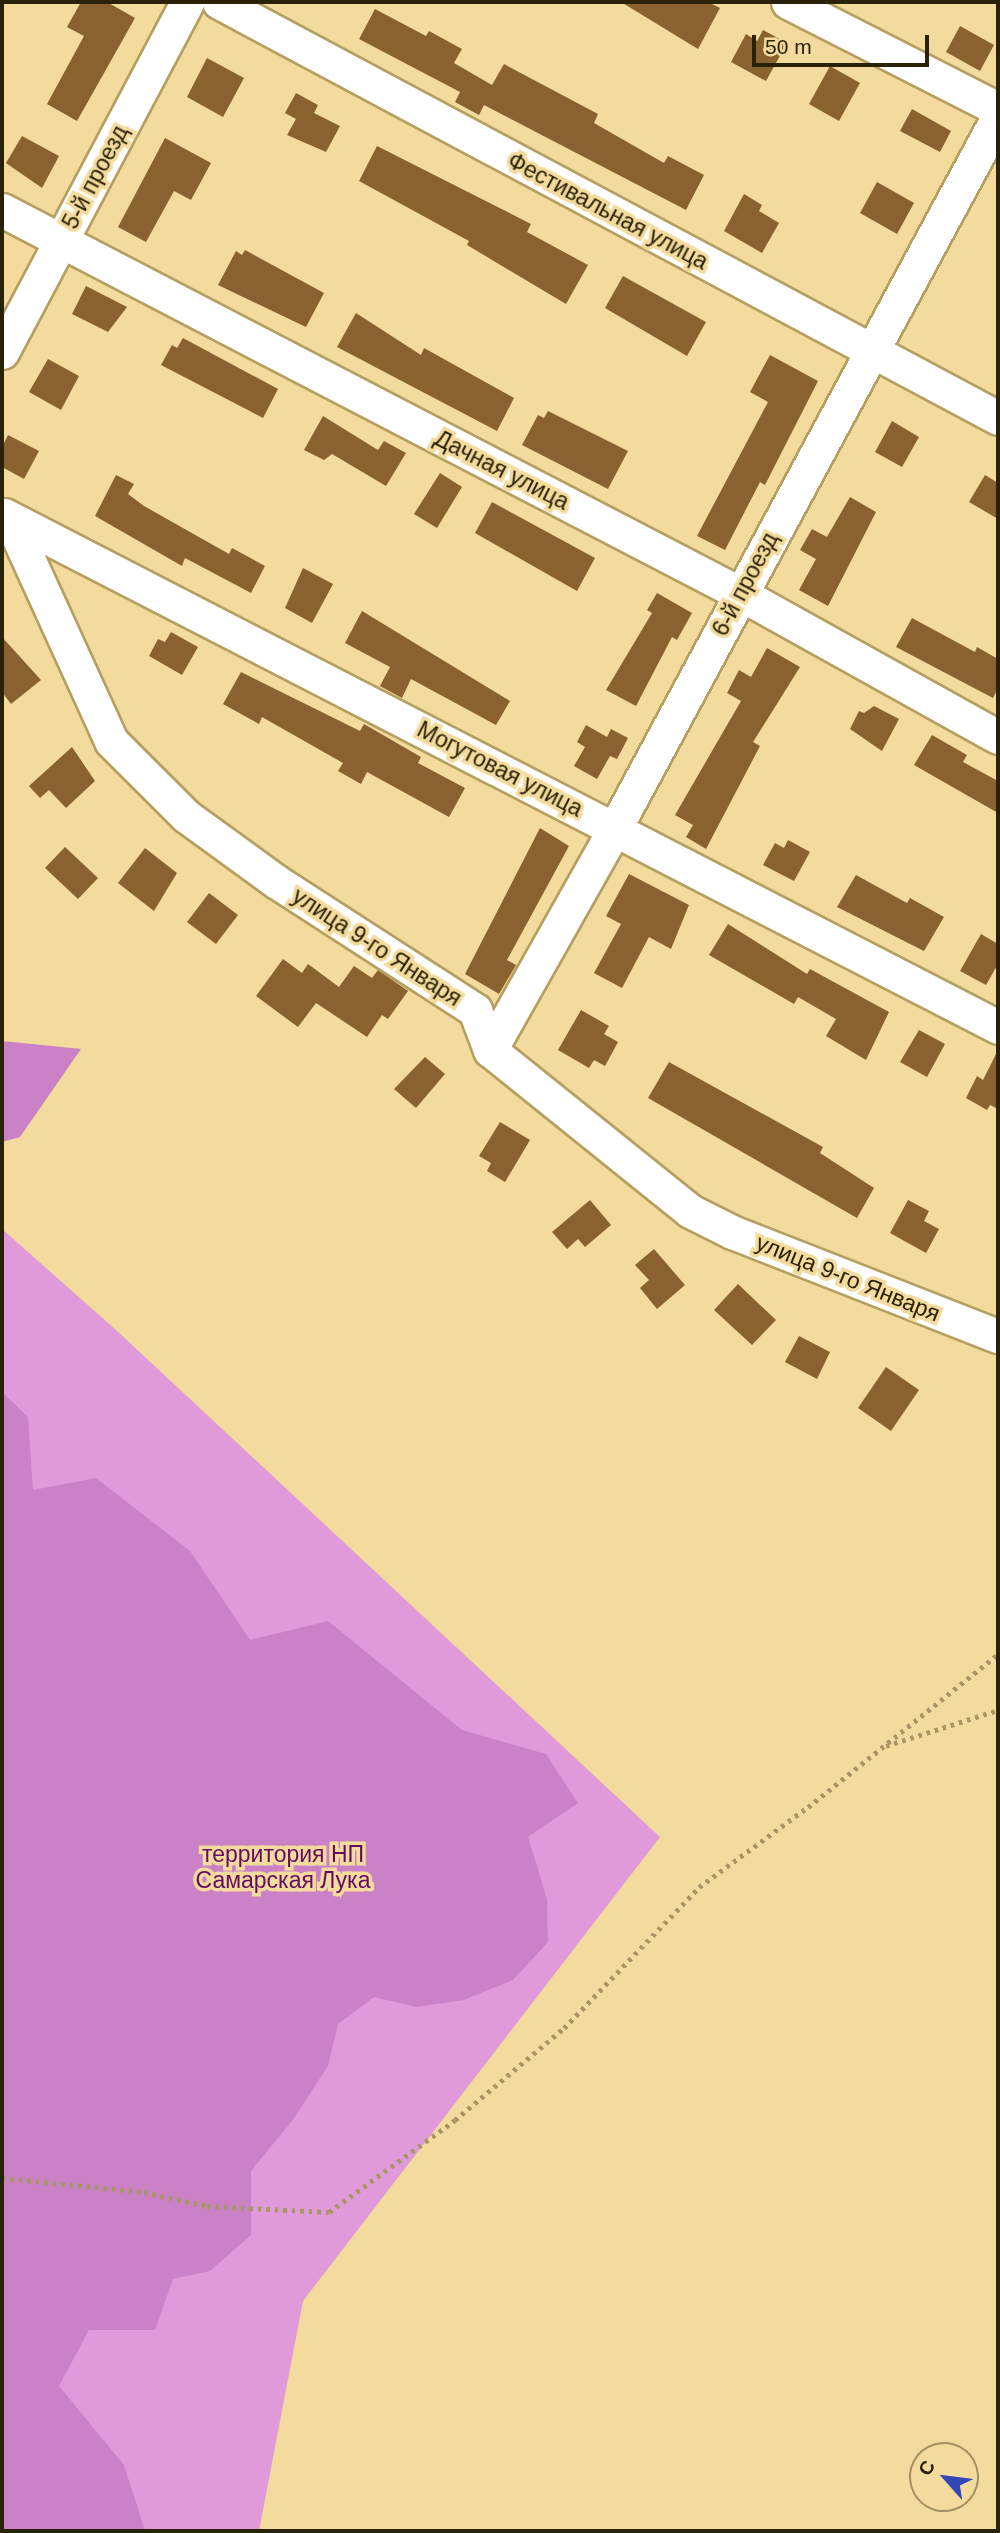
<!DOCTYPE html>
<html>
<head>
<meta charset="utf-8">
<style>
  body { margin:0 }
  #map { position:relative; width:1000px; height:2533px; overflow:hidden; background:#f2db9c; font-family:Helvetica,sans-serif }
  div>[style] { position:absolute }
  .green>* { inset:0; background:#e09ad9 }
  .forest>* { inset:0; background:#cb81c5 }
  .building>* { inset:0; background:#8a6230 }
  .path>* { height:4.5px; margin-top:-2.25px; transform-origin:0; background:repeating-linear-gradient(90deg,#a89765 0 3.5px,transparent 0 8.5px) }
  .roads { filter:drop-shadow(2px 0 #b59f61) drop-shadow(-2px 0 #b59f61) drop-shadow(0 2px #b59f61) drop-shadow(0 -2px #b59f61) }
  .minor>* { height:33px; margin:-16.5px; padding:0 16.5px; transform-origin:16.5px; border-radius:16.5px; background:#fff }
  span { translate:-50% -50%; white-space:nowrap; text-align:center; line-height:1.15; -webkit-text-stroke:7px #f2db9c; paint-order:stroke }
  .street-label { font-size:23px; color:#2a2208 }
  .park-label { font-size:23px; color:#670a63 }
  .frame { position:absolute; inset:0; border:4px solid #2a2208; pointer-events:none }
  .north { position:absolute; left:909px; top:2442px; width:70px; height:70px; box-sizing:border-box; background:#f2db9c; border:2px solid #a29161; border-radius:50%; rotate:298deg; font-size:19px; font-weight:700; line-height:28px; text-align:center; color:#2a2208 }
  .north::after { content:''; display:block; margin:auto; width:24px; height:32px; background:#3246b7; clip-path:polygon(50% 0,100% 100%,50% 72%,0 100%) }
  .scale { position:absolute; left:752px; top:35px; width:177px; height:32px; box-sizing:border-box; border:4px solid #2a2208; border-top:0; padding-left:9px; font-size:21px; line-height:24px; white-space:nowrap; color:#2a2208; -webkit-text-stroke:5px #f2db9c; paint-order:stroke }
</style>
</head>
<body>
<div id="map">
  <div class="green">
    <div style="clip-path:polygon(2px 1229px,116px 1330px,660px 1837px,303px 2301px,259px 2531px,2px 2531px)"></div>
  </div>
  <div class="forest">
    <div style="clip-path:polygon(2px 1041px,81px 1049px,20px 1137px,2px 1142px)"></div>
    <div style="clip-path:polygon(2px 1392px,28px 1417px,33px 1490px,96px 1478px,190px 1551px,250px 1640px,328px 1621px,462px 1730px,546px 1754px,578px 1803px,528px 1837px,547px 1899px,548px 1942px,513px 1980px,464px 2000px,416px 2007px,374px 1997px,338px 2024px,328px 2066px,292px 2121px,251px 2171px,251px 2235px,210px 2271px,173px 2279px,155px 2330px,89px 2330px,59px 2386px,124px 2465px,145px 2531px,2px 2531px)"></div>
  </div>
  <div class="building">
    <div style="clip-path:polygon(81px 2px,107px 2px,135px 18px,77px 121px,47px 104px,84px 36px,67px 27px)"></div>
    <div style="clip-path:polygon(621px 2px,708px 2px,720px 8px,698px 49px)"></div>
    <div style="clip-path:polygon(375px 9px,426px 36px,429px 31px,462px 49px,454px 63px,492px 85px,504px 64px,598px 114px,594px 123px,664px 163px,668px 156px,704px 175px,686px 210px,484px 105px,479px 115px,455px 102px,460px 92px,359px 39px)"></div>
    <div style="clip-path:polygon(960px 26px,994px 45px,980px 71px,946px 52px)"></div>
    <div style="clip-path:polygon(763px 30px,787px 43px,766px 81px,731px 62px,746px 34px,757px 41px)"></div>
    <div style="clip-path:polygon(207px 58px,244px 78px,223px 117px,187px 97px)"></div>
    <div style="clip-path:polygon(830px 66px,860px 83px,839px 121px,809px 104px)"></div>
    <div style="clip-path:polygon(296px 93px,318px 105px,314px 113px,340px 126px,326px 152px,287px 135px,296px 119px,285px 113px)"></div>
    <div style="clip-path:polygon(912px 109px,951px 131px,940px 152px,900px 131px)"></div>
    <div style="clip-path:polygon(22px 136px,59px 156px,42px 188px,6px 163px)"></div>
    <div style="clip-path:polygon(165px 138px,211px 163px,191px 200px,174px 191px,146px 242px,118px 227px)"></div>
    <div style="clip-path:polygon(377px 146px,531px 224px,527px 232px,588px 265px,566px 304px,467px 245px,469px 241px,359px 181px)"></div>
    <div style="clip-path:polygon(877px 182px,914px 203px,897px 234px,860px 213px)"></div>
    <div style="clip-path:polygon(744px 194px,762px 205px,759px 211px,779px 223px,762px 253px,724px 231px)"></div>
    <div style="clip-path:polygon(245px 250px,324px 293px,306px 327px,218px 285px,236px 251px,242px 255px)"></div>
    <div style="clip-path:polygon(623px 276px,706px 322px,687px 356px,605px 308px)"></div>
    <div style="clip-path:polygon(86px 286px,127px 307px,108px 332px,72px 314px)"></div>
    <div style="clip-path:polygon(356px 313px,421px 355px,424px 348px,514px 398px,497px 431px,337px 347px)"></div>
    <div style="clip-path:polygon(183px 338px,278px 389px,263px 418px,161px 365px,172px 345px,177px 348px)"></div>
    <div style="clip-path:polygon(770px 355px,818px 381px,765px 485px,760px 482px,725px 550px,697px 536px,768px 402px,750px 392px)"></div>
    <div style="clip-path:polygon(48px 359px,79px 376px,61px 410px,29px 392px)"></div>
    <div style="clip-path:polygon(548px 411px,628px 451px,608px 489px,522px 445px,538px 415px,544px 418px)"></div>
    <div style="clip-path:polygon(323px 416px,378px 450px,384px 441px,406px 453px,386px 486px,332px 454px,324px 460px,304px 450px)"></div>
    <div style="clip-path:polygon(892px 421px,919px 437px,902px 467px,875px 452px)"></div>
    <div style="clip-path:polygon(8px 435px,39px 451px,24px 479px,2px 467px,2px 447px)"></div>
    <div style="clip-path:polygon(440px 473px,462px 487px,437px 528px,414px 514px)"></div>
    <div style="clip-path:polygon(116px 475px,134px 484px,128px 494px,144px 506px,229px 554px,232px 548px,265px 566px,251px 593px,185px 558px,182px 566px,95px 516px)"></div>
    <div style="clip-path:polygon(985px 475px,998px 483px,998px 519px,969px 502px)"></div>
    <div style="clip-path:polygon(850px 497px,876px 512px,828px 606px,799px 590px,816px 559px,800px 550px,812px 529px,827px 537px)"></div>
    <div style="clip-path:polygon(492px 502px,595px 558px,577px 591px,475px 533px)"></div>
    <div style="clip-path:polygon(303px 568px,333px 584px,312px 623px,285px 608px)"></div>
    <div style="clip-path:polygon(657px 593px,692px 613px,677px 640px,672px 637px,636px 706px,606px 690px,652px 613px,647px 610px)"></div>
    <div style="clip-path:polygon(362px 611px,510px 701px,496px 725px,411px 679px,402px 698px,380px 686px,390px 667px,345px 643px)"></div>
    <div style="clip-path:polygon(912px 618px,975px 652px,977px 647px,998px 659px,998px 688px,993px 698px,896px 647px)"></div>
    <div style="clip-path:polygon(171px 632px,198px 647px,182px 675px,149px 656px,158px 639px,165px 642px)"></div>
    <div style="clip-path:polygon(2px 637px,41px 680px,11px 704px,2px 692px)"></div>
    <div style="clip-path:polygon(767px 648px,800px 667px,753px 742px,760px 746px,706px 849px,686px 837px,693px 825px,675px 815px,741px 701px,727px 693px,739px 670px,751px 677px)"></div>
    <div style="clip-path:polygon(241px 672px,360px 731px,364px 724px,421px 757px,418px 763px,465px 788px,449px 817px,367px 772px,361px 784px,338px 771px,343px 763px,262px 717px,259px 724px,223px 704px)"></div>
    <div style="clip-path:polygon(874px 706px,899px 719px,882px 751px,850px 729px,859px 711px,864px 713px)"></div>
    <div style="clip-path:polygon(586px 725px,607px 737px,611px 729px,628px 738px,617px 759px,610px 756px,597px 779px,574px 766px,585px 747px,577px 742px)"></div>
    <div style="clip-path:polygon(932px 735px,967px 755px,963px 762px,998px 781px,998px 813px,914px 765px)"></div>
    <div style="clip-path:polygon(72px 747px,95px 781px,66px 808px,49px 790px,40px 798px,29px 786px)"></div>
    <div style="clip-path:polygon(540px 828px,569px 846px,507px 960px,516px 965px,499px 994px,465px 974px)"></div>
    <div style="clip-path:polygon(788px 840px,810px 852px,794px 881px,763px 865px,775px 843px,784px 848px)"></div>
    <div style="clip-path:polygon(65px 847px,98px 878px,78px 899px,45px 868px)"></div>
    <div style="clip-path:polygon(145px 848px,177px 873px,154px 911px,118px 883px)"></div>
    <div style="clip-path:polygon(629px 874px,689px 905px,671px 949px,649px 937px,622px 988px,594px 973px,621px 924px,606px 916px)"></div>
    <div style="clip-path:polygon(856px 875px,907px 903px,910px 898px,944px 917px,924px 951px,837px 907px)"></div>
    <div style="clip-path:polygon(209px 893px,238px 915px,216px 944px,187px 922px)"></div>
    <div style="clip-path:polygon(728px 924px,807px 974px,810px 969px,889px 1012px,866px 1060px,826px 1036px,836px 1019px,798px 997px,794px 1004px,709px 955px)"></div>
    <div style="clip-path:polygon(981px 934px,998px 944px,998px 964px,986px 985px,960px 971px)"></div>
    <div style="clip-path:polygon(283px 959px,302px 973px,308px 964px,339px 987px,354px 966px,372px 978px,378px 970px,408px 991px,388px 1019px,382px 1015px,367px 1037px,316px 1003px,298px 1027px,256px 996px)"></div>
    <div style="clip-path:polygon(581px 1010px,609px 1026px,604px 1034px,618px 1042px,605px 1066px,594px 1060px,589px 1068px,558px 1050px)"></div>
    <div style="clip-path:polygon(919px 1030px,945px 1044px,927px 1077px,900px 1062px)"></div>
    <div style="clip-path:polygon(998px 1050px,998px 1109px,990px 1105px,987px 1110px,966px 1098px,977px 1076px,983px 1080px)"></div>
    <div style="clip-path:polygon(425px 1057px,445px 1074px,416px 1108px,394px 1089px)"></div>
    <div style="clip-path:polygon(669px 1062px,823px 1147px,820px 1153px,874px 1188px,857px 1218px,648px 1098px)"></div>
    <div style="clip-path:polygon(500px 1122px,530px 1140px,505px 1182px,487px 1171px,491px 1163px,479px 1156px)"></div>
    <div style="clip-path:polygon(590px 1200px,611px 1225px,585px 1247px,578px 1239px,567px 1249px,552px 1232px)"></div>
    <div style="clip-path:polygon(908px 1200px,929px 1211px,924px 1221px,939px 1229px,926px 1253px,890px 1233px)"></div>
    <div style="clip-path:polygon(654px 1249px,685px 1285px,657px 1309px,640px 1288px,649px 1280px,635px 1265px)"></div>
    <div style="clip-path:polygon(738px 1284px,776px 1320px,752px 1345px,714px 1310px)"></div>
    <div style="clip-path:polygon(799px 1336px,830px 1352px,817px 1379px,785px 1362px)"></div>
    <div style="clip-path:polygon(886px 1367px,919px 1390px,891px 1431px,858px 1408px)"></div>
  </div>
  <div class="path">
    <div style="left:886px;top:1746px;width:118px;rotate:-17.8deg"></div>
    <div style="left:2px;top:2178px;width:143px;rotate:5.6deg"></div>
    <div style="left:144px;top:2192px;width:65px;rotate:12.5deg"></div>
    <div style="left:207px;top:2206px;width:122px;rotate:2.8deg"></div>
    <div style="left:329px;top:2212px;width:156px;rotate:-36.1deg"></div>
    <div style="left:455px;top:2120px;width:143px;rotate:-40.2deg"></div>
    <div style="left:564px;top:2028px;width:195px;rotate:-46.2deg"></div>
    <div style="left:699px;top:1887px;width:135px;rotate:-36.3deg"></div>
    <div style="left:808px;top:1807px;width:244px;rotate:-38.8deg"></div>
  </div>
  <div class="roads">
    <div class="minor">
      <div style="left:219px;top:2px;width:883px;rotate:28.1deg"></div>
      <div style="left:788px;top:2px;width:236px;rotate:27deg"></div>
      <div style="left:2px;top:210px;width:831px;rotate:27.46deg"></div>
      <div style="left:739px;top:593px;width:296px;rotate:29.1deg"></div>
      <div style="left:2px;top:352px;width:396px;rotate:-62.1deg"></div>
      <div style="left:4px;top:515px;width:1118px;rotate:27.25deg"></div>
      <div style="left:10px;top:519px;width:244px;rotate:65.5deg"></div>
      <div style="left:111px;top:741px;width:106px;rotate:45deg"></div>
      <div style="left:186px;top:816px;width:112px;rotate:36deg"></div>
      <div style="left:277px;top:882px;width:236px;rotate:32.9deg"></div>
      <div style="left:475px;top:1010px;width:43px;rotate:69.4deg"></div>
      <div style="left:490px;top:1050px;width:257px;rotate:38.8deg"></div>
      <div style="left:690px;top:1211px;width:47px;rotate:26.6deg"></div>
      <div style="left:732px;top:1232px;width:286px;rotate:21.4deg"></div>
      <div style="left:490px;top:1050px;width:255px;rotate:-60.6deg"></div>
      <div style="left:615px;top:828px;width:808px;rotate:-61.69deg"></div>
    </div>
  </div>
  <div class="street-label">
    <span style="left:95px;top:177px;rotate:-62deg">5-й проезд</span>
    <span style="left:608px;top:211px;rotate:28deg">Фестивальная улица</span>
    <span style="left:502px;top:470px;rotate:27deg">Дачная улица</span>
    <span style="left:745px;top:584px;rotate:-62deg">6-й проезд</span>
    <span style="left:500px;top:769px;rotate:27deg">Могутовая улица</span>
    <span style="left:377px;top:947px;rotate:33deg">улица 9-го Января</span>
    <span style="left:848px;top:1278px;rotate:22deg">улица 9-го Января</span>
  </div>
  <div class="park-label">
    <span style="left:283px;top:1867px">территория НП<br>Самарская Лука</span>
  </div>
  <div class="frame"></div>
  <div class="north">С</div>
  <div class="scale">50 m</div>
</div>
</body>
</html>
